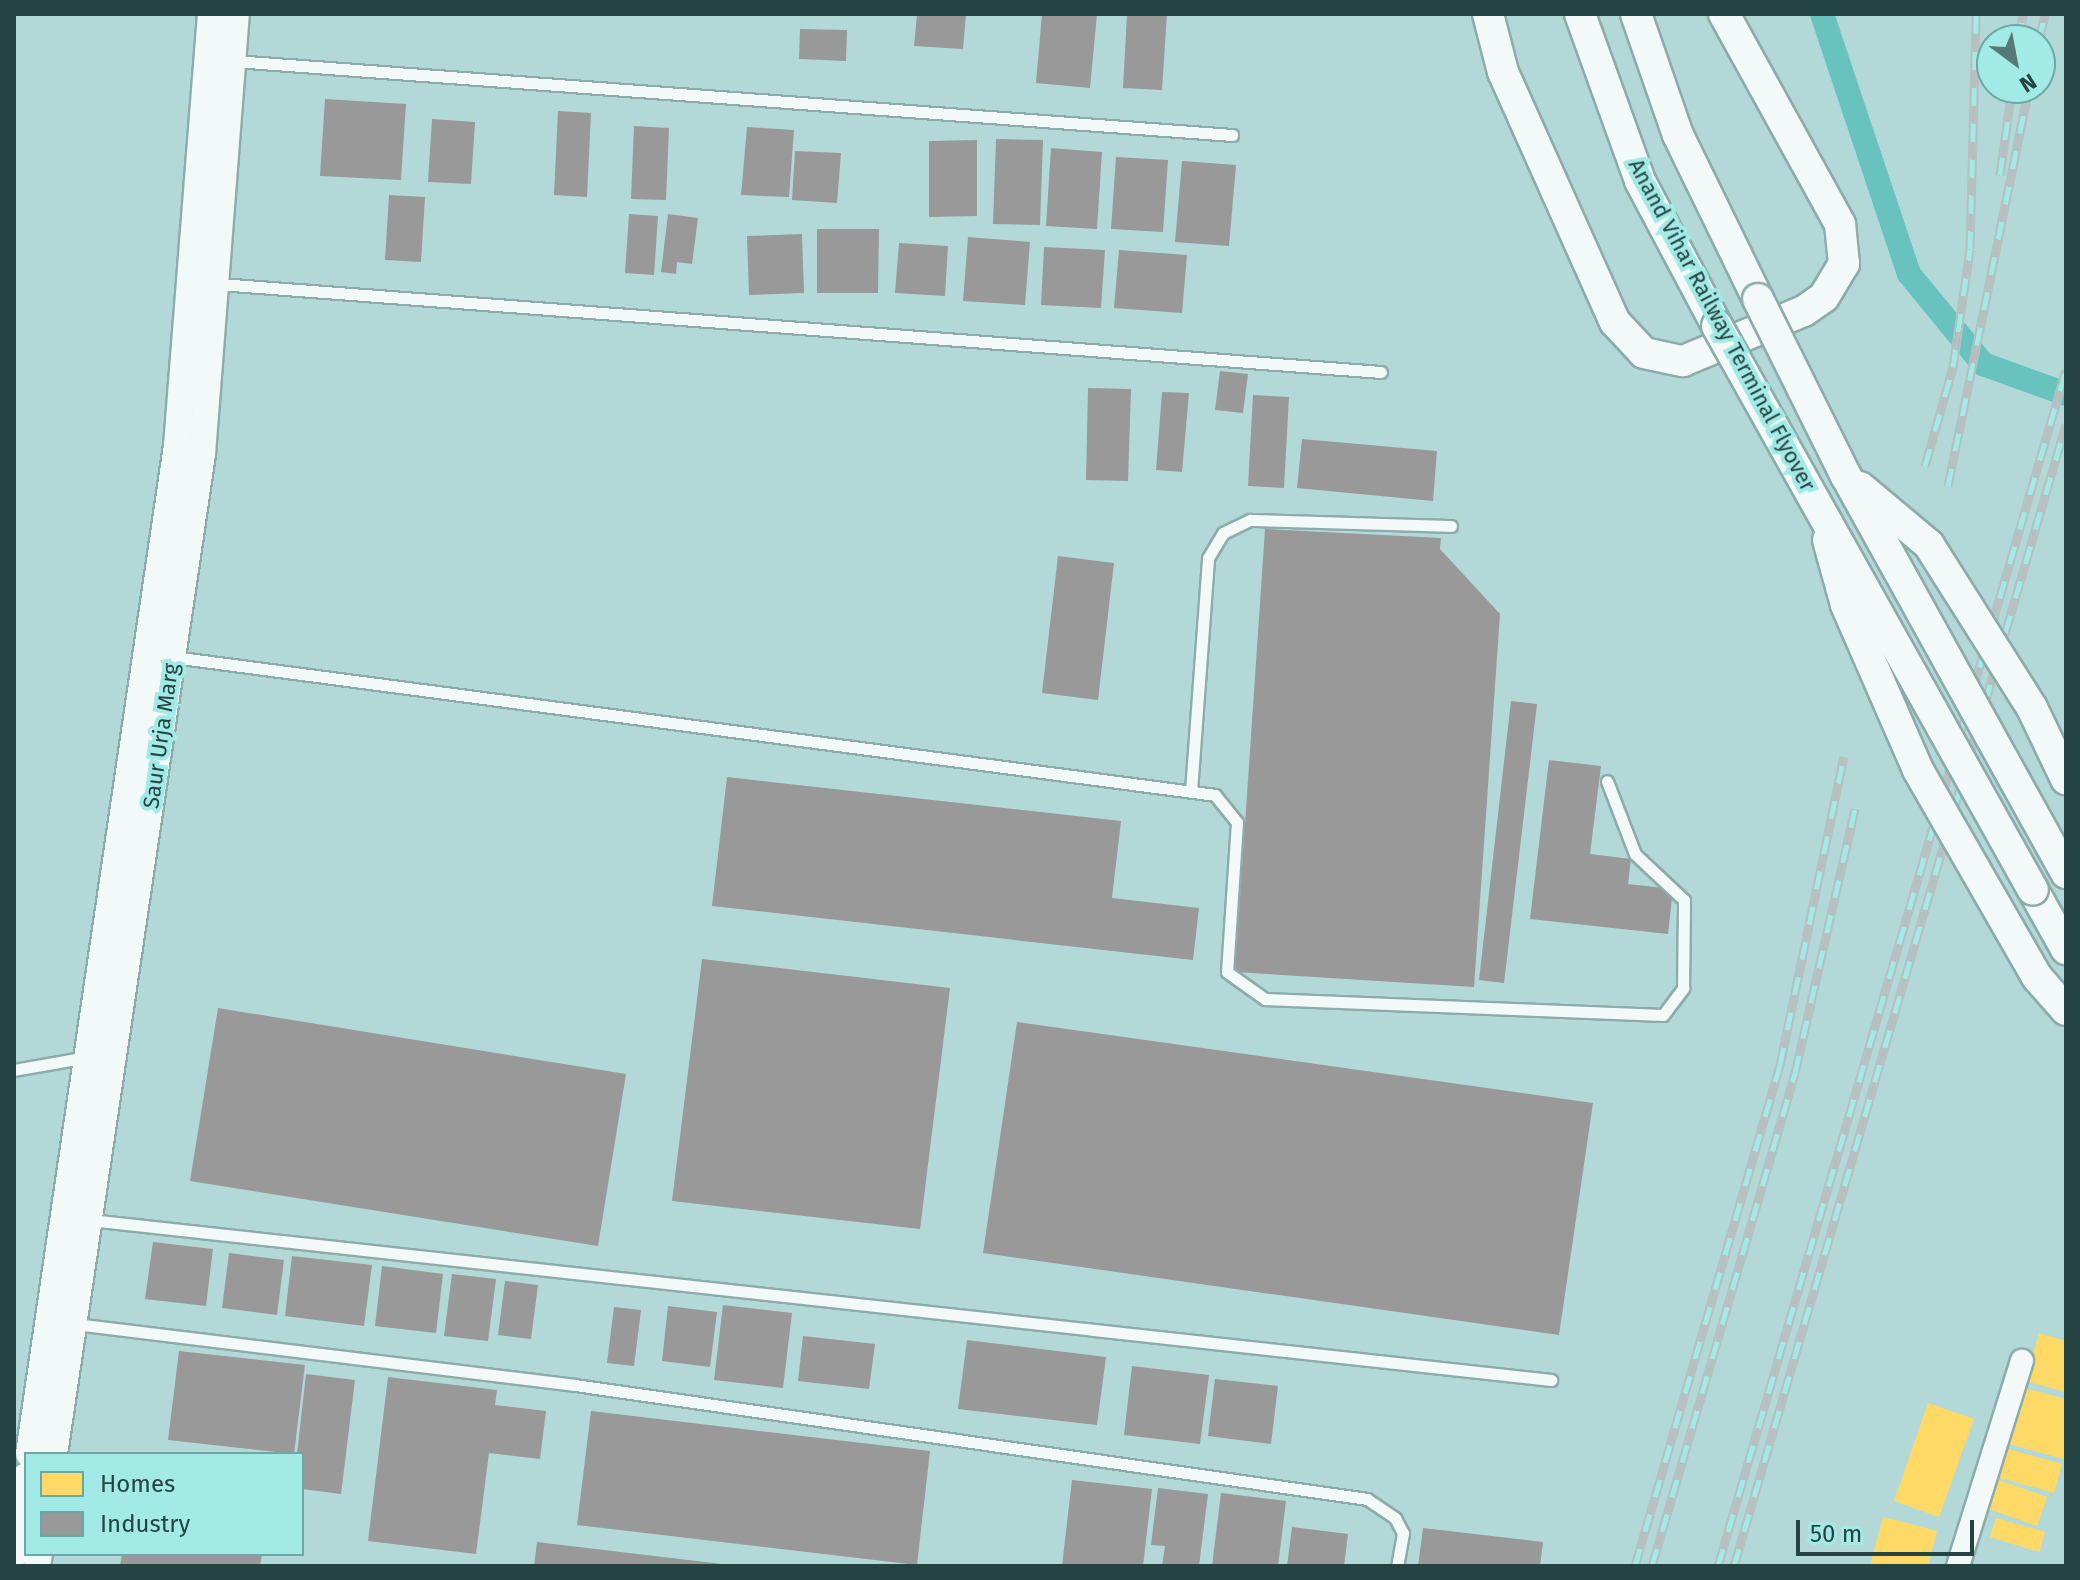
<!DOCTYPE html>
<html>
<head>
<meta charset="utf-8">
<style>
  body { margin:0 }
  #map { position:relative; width:2080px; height:1580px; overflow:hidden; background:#b2d9d7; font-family:"Fira Sans",sans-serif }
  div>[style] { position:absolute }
  .homes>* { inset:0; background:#ffd966 }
  .industry>* { inset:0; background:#999 }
  .canal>* { height:24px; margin:-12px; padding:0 12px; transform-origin:12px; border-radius:12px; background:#68c2be }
  .roads { filter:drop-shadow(2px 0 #8cabaa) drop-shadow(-2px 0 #8cabaa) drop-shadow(0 2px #8cabaa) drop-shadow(0 -2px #8cabaa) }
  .service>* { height:11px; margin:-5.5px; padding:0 5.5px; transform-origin:5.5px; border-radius:5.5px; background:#f3f9f9 }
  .minor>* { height:22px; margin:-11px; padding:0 11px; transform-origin:11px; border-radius:11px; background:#f3f9f9 }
  .tertiary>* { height:26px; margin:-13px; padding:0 13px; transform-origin:13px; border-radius:13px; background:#f3f9f9 }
  .secondary>* { height:30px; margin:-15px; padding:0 15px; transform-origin:15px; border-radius:15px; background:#f3f9f9 }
  .rail>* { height:9px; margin-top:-4.5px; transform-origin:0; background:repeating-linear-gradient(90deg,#a1eae6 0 18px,#b6c0c0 0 36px); box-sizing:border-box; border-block:2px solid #b6c0c0 }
  .bridges { filter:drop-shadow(2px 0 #8cabaa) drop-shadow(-2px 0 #8cabaa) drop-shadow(0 2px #8cabaa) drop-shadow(0 -2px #8cabaa) }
  .secondary-bridge>* { height:30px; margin:-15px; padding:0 15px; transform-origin:15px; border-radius:15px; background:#f3f9f9 }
  span { translate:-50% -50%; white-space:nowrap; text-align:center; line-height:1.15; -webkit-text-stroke:8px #a1eae6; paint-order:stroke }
  .street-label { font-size:22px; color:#254342 }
  .frame { position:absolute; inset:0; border:16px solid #254342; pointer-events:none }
  .legend { position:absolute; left:24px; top:1452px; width:280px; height:104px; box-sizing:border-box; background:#a1eae6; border:2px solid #6fa7a4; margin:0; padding:10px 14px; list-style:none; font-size:24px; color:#254342 }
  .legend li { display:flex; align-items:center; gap:16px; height:40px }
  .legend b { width:40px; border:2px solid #6fa7a4 }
  .north { position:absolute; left:1976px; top:24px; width:80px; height:80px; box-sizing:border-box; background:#a1eae6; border:2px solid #6fa7a4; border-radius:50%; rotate:148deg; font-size:22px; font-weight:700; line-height:32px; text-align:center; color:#254342 }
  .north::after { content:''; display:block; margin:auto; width:28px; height:36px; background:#567876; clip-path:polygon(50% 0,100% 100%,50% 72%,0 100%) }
  .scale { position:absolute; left:1796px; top:1520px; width:178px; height:36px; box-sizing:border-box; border:4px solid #254342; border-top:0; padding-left:10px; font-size:24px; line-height:28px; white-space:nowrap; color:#254342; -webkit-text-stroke:6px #a1eae6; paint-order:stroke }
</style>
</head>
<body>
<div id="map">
  <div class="homes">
    <div style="clip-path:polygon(2039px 1333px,2066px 1341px,2066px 1392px,2025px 1381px)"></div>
    <div style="clip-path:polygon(2021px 1387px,2066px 1399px,2066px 1460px,2006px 1443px)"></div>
    <div style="clip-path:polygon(1928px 1403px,1974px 1419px,1939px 1517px,1894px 1501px)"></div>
    <div style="clip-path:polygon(2005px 1448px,2062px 1464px,2054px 1493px,1997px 1477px)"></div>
    <div style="clip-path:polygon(1996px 1479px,2047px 1497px,2037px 1526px,1986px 1508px)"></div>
    <div style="clip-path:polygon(1883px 1517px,1937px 1531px,1928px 1566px,1870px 1566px)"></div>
    <div style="clip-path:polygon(1996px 1518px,2045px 1532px,2039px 1552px,1990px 1537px)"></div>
  </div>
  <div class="industry">
    <div style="clip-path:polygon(917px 14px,966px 14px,963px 49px,914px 46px)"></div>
    <div style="clip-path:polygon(1042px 14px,1097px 14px,1090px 88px,1036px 83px)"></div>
    <div style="clip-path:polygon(1127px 14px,1167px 14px,1162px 90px,1123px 88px)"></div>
    <div style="clip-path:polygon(800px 29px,847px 30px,846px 61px,799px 59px)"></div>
    <div style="clip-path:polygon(325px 99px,406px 104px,401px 180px,320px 176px)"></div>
    <div style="clip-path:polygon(558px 111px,591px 113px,587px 197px,554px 195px)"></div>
    <div style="clip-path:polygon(432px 119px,475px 122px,471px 184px,428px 182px)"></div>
    <div style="clip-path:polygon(634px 126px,669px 128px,666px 200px,631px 199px)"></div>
    <div style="clip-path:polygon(747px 127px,794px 130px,789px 197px,741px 195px)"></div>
    <div style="clip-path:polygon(996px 139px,1043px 140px,1040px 225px,993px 224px)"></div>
    <div style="clip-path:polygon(977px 140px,977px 216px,929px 217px,929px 141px)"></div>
    <div style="clip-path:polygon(1051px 148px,1102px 152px,1097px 229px,1046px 226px)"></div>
    <div style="clip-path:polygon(795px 151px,841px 153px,837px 203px,792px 200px)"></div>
    <div style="clip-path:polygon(1116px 157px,1168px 160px,1163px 232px,1111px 229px)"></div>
    <div style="clip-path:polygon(1182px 161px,1236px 165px,1229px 246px,1175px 242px)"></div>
    <div style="clip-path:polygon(389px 195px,425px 197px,421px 262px,385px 260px)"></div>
    <div style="clip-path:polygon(629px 214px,658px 216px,654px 275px,625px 273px)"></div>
    <div style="clip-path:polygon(668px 214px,698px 218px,692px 264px,677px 262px,676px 274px,661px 272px)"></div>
    <div style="clip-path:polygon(817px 229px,879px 229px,878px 293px,817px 293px)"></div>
    <div style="clip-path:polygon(802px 234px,804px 293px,749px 295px,747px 236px)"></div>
    <div style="clip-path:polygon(968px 237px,1030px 242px,1025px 305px,963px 301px)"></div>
    <div style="clip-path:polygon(899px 243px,948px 246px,945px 296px,895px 293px)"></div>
    <div style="clip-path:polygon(1044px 247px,1105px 250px,1101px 308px,1041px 305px)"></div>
    <div style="clip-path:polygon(1119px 250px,1187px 255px,1182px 313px,1114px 308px)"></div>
    <div style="clip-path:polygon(1220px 371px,1248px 374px,1243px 413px,1215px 410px)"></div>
    <div style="clip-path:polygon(1088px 388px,1131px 389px,1128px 481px,1086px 480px)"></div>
    <div style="clip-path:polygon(1162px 392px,1189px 393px,1182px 472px,1156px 470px)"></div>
    <div style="clip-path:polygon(1253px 395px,1289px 397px,1284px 488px,1248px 486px)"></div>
    <div style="clip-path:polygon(1302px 439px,1437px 451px,1433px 501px,1297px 488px)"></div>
    <div style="clip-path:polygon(1265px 529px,1441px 538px,1440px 549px,1500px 614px,1474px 987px,1235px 972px)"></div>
    <div style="clip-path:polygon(1058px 556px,1114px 563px,1098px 700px,1042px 693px)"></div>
    <div style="clip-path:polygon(1511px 701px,1537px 704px,1504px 983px,1479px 980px)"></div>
    <div style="clip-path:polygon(1549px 760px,1601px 766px,1590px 854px,1631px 859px,1628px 884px,1673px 889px,1668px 934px,1530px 919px)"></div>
    <div style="clip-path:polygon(727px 777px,1121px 821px,1112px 898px,1199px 908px,1193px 960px,712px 906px)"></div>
    <div style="clip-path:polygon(702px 959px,950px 988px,920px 1229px,672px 1201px)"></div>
    <div style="clip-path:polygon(218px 1008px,626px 1074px,598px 1246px,190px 1181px)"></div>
    <div style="clip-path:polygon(1017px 1022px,1593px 1103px,1559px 1335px,983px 1253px)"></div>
    <div style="clip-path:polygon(153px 1242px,213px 1249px,206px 1306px,145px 1299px)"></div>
    <div style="clip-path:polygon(229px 1253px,284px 1260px,277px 1315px,222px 1308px)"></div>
    <div style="clip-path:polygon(292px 1256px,372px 1265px,364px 1326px,285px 1316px)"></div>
    <div style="clip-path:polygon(382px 1266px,443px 1274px,436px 1333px,375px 1326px)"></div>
    <div style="clip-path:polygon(452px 1274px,496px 1279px,488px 1341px,444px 1336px)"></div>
    <div style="clip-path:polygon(505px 1281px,538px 1285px,531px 1339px,498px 1335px)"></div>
    <div style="clip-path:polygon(723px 1305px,792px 1313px,783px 1388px,714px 1380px)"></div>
    <div style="clip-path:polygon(668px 1306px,717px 1312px,710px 1367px,662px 1361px)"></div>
    <div style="clip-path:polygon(614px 1307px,641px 1310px,634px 1366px,607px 1363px)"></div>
    <div style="clip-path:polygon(803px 1336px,875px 1344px,869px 1389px,798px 1381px)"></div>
    <div style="clip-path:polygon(967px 1340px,1106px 1357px,1097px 1425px,958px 1409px)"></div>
    <div style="clip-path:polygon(179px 1351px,305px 1365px,294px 1454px,168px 1440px)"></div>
    <div style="clip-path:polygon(1132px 1366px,1209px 1375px,1200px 1444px,1124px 1435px)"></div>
    <div style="clip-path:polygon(306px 1374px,355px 1380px,341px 1494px,302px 1489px,297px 1454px)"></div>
    <div style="clip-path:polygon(388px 1377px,497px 1390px,495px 1405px,546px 1411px,540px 1459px,489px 1453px,476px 1554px,368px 1541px)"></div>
    <div style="clip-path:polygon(1215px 1379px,1278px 1386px,1271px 1444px,1208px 1436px)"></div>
    <div style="clip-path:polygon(591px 1411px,930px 1451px,917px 1565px,577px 1525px)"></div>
    <div style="clip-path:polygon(1072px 1480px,1152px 1489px,1143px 1566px,1062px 1566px)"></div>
    <div style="clip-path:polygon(1158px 1488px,1208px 1494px,1199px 1566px,1162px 1566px,1165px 1546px,1151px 1545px)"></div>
    <div style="clip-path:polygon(1221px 1493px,1286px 1501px,1278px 1566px,1212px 1566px)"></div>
    <div style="clip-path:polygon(1292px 1527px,1348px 1534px,1344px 1566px,1287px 1566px)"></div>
    <div style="clip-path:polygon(1423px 1528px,1543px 1542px,1540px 1566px,1418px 1566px)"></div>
    <div style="clip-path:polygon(537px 1542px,722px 1564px,722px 1566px,534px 1566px)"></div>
    <div style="clip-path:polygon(122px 1554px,262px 1554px,260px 1566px,120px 1566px)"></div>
  </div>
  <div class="canal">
    <div style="left:1822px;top:14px;width:274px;rotate:71.5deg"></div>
    <div style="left:1909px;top:274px;width:117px;rotate:50.6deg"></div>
    <div style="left:1983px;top:364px;width:88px;rotate:19.9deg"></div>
  </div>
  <div class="roads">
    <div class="service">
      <div style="left:234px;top:61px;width:1001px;rotate:4.24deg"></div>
      <div style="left:219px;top:284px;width:1165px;rotate:4.33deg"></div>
      <div style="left:173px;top:657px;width:1051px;rotate:7.54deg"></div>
      <div style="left:1215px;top:795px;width:35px;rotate:51deg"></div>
      <div style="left:1237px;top:822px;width:150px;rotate:93.8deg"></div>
      <div style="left:1227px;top:972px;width:47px;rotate:35.4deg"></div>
      <div style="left:1265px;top:999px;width:398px;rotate:2.3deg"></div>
      <div style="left:1663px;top:1015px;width:34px;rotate:-53deg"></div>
      <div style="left:1683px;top:988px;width:88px;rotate:-89.3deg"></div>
      <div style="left:1684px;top:900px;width:67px;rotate:-136.8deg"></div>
      <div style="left:1635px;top:854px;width:78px;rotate:-111deg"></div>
      <div style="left:1191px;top:791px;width:234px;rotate:-85.8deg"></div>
      <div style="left:1208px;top:558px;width:29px;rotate:-59deg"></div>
      <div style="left:1223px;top:533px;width:30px;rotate:-26deg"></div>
      <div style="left:1250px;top:520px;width:201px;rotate:1.7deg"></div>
      <div style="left:14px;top:1070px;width:75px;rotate:-10deg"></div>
      <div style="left:90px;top:1220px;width:1470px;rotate:6.25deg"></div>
      <div style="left:75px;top:1324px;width:504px;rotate:6.96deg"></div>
      <div style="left:575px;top:1385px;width:800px;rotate:8.19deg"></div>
      <div style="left:1367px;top:1499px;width:34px;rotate:34deg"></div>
      <div style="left:1395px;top:1518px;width:17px;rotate:62deg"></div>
      <div style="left:1403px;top:1533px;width:34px;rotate:100deg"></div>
    </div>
    <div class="minor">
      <div style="left:1958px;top:1566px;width:215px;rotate:-72.7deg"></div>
    </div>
    <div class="tertiary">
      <div style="left:29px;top:1454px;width:1019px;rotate:-81.65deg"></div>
      <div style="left:177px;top:446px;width:433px;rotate:-85.5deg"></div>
      <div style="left:54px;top:1454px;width:1011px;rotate:-81.58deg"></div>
      <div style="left:202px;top:454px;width:441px;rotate:-85.6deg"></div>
      <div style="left:14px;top:1555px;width:80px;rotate:-81.4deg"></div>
      <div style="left:37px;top:1566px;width:12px;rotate:-81deg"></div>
    </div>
    <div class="secondary">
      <div style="left:1488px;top:14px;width:60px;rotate:75.5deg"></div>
      <div style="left:1503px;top:72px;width:274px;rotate:65.9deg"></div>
      <div style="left:1615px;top:322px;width:42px;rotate:46.9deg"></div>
      <div style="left:1644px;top:353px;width:40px;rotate:12deg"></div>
      <div style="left:1683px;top:361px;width:131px;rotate:-22.5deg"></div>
      <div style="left:1804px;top:311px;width:24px;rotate:-35deg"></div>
      <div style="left:1824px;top:297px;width:39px;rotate:-59deg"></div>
      <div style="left:1844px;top:264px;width:40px;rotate:-95.7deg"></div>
      <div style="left:1840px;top:224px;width:240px;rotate:-118.9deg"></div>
      <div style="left:1580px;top:14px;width:177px;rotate:70.2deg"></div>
      <div style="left:1640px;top:181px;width:164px;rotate:62deg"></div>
      <div style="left:1636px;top:14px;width:128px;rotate:70.9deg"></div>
      <div style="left:1678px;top:135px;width:182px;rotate:64deg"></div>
      <div style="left:2033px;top:890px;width:68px;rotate:60.8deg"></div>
    </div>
  </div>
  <div class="rail">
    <div style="left:2019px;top:40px;width:26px;rotate:-81deg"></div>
    <div style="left:2039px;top:40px;width:27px;rotate:-77deg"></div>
    <div style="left:2000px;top:175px;width:88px;rotate:-82.1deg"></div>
    <div style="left:1925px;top:466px;width:103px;rotate:-74.2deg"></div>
    <div style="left:1953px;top:367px;width:119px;rotate:-81.8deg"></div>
    <div style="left:1970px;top:249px;width:235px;rotate:-88.5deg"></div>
    <div style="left:1948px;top:486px;width:406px;rotate:-78.5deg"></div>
    <div style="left:1635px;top:1566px;width:522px;rotate:-73.86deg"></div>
    <div style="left:1780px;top:1065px;width:315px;rotate:-78.3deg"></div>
    <div style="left:1652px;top:1566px;width:513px;rotate:-73.82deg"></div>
    <div style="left:1795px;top:1073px;width:271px;rotate:-77.2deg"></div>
    <div style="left:1718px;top:1566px;width:1246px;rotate:-73.78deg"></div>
    <div style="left:1734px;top:1566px;width:1189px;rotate:-73.79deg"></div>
  </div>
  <div class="bridges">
    <div class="secondary-bridge">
      <div style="left:1758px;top:299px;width:198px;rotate:63.6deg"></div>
      <div style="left:1846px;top:476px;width:454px;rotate:61deg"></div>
      <div style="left:1717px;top:326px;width:646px;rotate:60.74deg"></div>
      <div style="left:1860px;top:487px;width:90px;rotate:40deg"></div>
      <div style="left:1929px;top:545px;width:193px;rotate:57.7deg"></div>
      <div style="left:2032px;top:708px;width:79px;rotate:64.4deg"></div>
      <div style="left:1828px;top:540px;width:67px;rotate:74.5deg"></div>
      <div style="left:1846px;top:605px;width:180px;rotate:66.4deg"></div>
      <div style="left:1918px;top:770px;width:239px;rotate:60.1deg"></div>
      <div style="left:2037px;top:977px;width:44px;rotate:48.7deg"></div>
    </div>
  </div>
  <div class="street-label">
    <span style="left:1722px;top:325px;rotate:62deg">Anand Vihar Railway Terminal Flyover</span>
    <span style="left:161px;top:736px;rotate:-82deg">Saur Urja Marg</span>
  </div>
  <div class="frame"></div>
  <ul class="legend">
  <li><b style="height:22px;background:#ffd966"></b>Homes</li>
  <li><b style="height:22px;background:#999"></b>Industry</li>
  </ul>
  <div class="north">N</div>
  <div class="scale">50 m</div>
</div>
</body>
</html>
